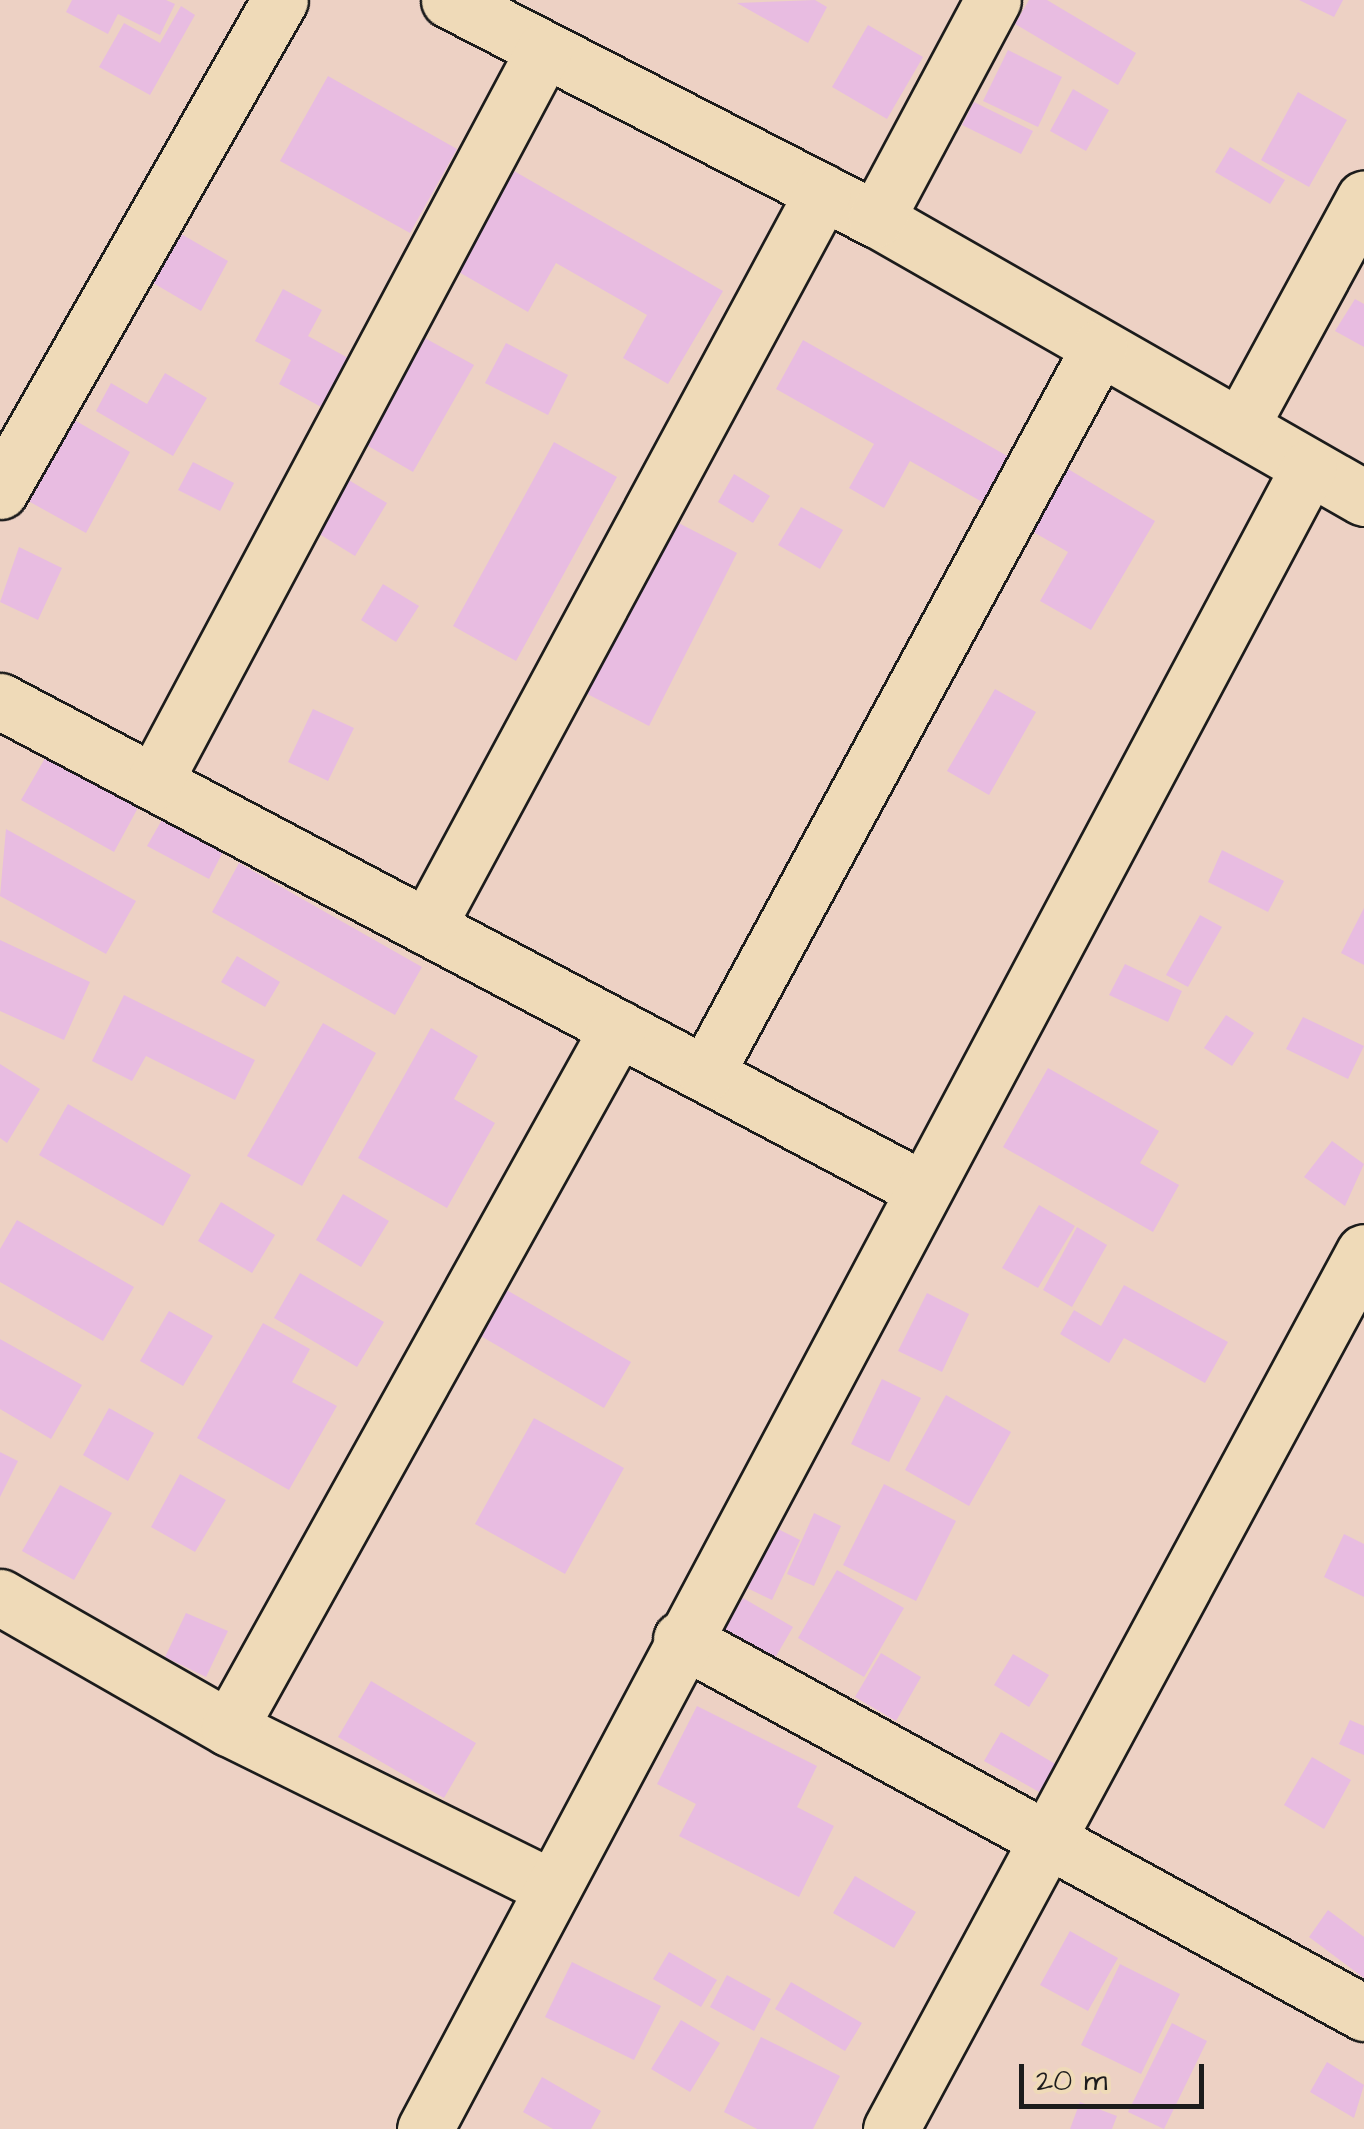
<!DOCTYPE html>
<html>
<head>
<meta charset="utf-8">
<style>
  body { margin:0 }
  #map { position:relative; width:1364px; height:2129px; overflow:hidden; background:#edd1c4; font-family:"Architects Daughter",sans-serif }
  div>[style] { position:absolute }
  .building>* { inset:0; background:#e8bce1 }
  .roads { filter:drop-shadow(2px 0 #1c1c1c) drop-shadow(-2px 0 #1c1c1c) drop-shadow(0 2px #1c1c1c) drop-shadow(0 -2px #1c1c1c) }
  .minor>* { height:55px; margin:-27.5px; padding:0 27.5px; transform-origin:27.5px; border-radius:27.5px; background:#efdab8 }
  span { translate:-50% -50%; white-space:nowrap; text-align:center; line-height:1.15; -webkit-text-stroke:9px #efdab8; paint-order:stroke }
  .scale { position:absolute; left:1019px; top:2064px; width:185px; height:45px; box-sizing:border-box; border:5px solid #1c1c1c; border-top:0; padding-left:12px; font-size:30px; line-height:35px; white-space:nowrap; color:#1c1c1c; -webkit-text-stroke:8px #efdab8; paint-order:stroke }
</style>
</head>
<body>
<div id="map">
  <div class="building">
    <div style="clip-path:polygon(72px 0,166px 0,175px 4px,160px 35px,118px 14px,108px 34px,66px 12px)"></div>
    <div style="clip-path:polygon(815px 0,827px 7px,808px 43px,737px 3px)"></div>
    <div style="clip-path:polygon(1029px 0,1047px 0,1136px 53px,1118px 85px,1015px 24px)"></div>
    <div style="clip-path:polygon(1299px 0,1343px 0,1334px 17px)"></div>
    <div style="clip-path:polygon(181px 6px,195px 15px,150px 95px,99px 67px,124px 23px,160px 43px)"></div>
    <div style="clip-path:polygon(868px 25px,923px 57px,887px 119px,832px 87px)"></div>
    <div style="clip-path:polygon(1008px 50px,1062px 77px,1038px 127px,983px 101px)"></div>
    <div style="clip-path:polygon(328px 76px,457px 149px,410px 233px,280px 161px)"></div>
    <div style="clip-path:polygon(1073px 89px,1109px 110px,1086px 151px,1050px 131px)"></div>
    <div style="clip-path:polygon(1298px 92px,1347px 120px,1309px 187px,1261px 160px)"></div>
    <div style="clip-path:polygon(974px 102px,1033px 131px,1021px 154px,962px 125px)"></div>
    <div style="clip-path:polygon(1230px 147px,1285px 180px,1270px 204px,1215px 172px)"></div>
    <div style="clip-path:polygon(514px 171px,723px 291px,668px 384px,623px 358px,647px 315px,556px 263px,528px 312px,457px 271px)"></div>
    <div style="clip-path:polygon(176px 231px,228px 261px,201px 311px,148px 280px)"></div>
    <div style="clip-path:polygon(283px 289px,322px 310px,308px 336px,350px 359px,323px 408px,279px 384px,291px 360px,255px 341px)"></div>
    <div style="clip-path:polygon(1355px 299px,1364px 304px,1364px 347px,1335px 331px)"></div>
    <div style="clip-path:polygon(423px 337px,474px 365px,413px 472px,363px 443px)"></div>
    <div style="clip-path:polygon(803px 340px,1009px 457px,984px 503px,910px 461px,884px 508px,849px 488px,874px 444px,776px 389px)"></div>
    <div style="clip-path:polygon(506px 343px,568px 375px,548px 415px,485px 383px)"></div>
    <div style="clip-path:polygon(165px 373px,207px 398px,173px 456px,96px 411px,111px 383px,147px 404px)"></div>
    <div style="clip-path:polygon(57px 410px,130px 452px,86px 533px,12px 492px)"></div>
    <div style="clip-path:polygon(554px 442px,617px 477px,516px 661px,453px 626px)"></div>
    <div style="clip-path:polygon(1053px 460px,1155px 521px,1091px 630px,1040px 601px,1068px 552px,1016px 522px)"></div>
    <div style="clip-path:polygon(193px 462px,234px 483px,220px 511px,178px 490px)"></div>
    <div style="clip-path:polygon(734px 474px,770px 496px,753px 523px,718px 502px)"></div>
    <div style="clip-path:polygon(347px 479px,387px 503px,355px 556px,316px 532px)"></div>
    <div style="clip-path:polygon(801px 507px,843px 530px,820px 569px,778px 545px)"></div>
    <div style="clip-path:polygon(663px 515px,737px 553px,649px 726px,574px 687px)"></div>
    <div style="clip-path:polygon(19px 547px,62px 568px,38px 620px,0 602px)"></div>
    <div style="clip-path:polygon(383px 584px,419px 606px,396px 642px,361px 620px)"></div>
    <div style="clip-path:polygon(995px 689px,1036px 712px,989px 795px,947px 771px)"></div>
    <div style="clip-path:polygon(313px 709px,354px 728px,328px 781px,288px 762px)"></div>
    <div style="clip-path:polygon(48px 753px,140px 804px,114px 852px,21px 800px)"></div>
    <div style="clip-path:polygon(167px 811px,227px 844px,209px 879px,147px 846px)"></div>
    <div style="clip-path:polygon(6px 829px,136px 901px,106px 954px,0 896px)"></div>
    <div style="clip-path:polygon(1222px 850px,1284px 881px,1268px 912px,1208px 882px)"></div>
    <div style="clip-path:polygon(239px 863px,422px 967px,395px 1015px,212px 912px)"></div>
    <div style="clip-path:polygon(1364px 908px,1364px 965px,1341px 953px)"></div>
    <div style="clip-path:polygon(1200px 915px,1222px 927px,1188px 987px,1166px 975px)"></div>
    <div style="clip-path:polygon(0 940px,90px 982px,64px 1040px,0 1011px)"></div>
    <div style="clip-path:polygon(237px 956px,280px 982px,265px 1007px,221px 982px)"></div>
    <div style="clip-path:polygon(1125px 964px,1182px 991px,1168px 1022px,1109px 995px)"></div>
    <div style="clip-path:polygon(124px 995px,255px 1060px,235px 1100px,146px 1056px,132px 1081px,92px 1061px)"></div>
    <div style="clip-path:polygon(1226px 1015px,1254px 1033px,1232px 1066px,1204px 1048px)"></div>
    <div style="clip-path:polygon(1303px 1017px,1364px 1046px,1348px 1079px,1286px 1049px)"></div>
    <div style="clip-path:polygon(323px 1023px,376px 1053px,302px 1186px,247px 1156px)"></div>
    <div style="clip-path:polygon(431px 1028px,478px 1056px,454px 1099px,495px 1123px,447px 1208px,358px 1158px)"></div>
    <div style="clip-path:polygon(0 1064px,40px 1089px,7px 1143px,0 1138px)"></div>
    <div style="clip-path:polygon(1048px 1068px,1159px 1131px,1140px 1163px,1179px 1185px,1153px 1232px,1003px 1147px)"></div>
    <div style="clip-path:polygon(68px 1104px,191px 1175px,163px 1226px,39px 1155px)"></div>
    <div style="clip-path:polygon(1332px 1141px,1364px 1164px,1345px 1206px,1304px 1177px)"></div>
    <div style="clip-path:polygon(343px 1194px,389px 1221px,361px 1267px,316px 1240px)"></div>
    <div style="clip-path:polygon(221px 1202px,275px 1235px,252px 1273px,198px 1241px)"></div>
    <div style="clip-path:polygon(1039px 1205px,1075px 1226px,1038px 1288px,1002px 1268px)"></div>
    <div style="clip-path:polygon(17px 1220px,134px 1287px,103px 1341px,0 1282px,0 1249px)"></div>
    <div style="clip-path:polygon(1077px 1227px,1107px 1245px,1072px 1307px,1043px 1290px)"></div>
    <div style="clip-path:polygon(300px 1273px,384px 1322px,357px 1367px,274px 1318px)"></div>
    <div style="clip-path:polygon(1124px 1285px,1228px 1342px,1205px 1383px,1124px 1338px,1109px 1363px,1060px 1334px,1074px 1310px,1101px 1326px)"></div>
    <div style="clip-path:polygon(505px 1289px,631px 1362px,604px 1408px,479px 1335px)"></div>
    <div style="clip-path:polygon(927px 1293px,969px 1314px,942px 1372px,898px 1351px)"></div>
    <div style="clip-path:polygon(169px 1311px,213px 1336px,183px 1386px,140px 1361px)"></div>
    <div style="clip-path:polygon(263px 1323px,310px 1349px,292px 1382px,337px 1406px,289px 1490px,197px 1438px)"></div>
    <div style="clip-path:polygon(0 1339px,82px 1385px,51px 1439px,0 1409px)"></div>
    <div style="clip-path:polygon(882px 1379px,921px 1398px,889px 1462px,851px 1444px)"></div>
    <div style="clip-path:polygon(946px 1395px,1011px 1432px,969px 1506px,905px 1470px)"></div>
    <div style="clip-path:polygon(109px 1408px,154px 1433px,128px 1481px,83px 1455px)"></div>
    <div style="clip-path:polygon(534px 1418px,624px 1468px,565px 1574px,475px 1524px)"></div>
    <div style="clip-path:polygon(0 1452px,18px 1461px,0 1497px)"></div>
    <div style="clip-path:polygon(180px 1474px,226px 1500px,195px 1552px,151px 1527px)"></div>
    <div style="clip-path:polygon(884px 1484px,956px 1521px,916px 1601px,843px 1565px)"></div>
    <div style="clip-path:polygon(60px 1485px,112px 1513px,74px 1580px,22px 1551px)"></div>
    <div style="clip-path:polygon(814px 1513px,841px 1526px,814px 1586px,787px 1574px)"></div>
    <div style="clip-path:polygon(770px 1525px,800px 1540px,772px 1600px,741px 1585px)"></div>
    <div style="clip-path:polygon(1344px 1534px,1364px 1544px,1364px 1597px,1324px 1577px)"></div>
    <div style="clip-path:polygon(837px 1570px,904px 1608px,864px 1677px,798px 1638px)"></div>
    <div style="clip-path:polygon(743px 1598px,793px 1627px,768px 1670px,717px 1641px)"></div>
    <div style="clip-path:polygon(186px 1613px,228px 1631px,206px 1677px,165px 1657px)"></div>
    <div style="clip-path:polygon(881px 1653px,921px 1677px,896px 1721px,855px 1697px)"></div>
    <div style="clip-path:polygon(1013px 1654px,1049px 1675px,1029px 1707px,994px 1685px)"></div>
    <div style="clip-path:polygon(371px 1681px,476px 1743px,444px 1798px,338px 1737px)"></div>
    <div style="clip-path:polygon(697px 1706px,817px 1766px,797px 1807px,834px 1826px,799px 1897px,679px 1836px,696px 1804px,657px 1784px)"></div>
    <div style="clip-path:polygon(1350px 1720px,1364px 1726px,1364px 1755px,1339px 1744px)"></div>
    <div style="clip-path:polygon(1001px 1732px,1057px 1765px,1041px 1793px,984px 1761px)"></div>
    <div style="clip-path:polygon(1312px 1757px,1351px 1780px,1324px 1829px,1284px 1805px)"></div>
    <div style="clip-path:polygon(855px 1876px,916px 1912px,894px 1948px,833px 1913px)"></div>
    <div style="clip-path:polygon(1328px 1910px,1364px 1937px,1364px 1978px,1309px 1937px)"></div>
    <div style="clip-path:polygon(1070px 1931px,1118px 1958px,1088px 2011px,1040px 1985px)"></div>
    <div style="clip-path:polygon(669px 1952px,717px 1980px,701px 2007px,653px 1979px)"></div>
    <div style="clip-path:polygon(572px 1962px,661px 2006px,634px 2060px,545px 2017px)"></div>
    <div style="clip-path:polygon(1120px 1964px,1180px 1994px,1141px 2074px,1081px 2045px)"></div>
    <div style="clip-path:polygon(727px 1975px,771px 1999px,754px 2031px,710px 2007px)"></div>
    <div style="clip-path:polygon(791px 1982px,862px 2023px,845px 2051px,775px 2009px)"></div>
    <div style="clip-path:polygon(681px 2020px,720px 2043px,690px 2092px,651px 2069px)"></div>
    <div style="clip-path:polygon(1172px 2023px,1207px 2041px,1164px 2129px,1128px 2112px)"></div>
    <div style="clip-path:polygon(761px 2037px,840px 2076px,813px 2129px,757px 2129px,724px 2112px)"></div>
    <div style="clip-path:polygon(1327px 2062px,1364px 2085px,1354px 2118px,1310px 2092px)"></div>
    <div style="clip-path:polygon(542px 2077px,601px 2111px,591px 2129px,553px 2129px,523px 2112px)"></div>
    <div style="clip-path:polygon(1080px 2102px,1117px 2116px,1112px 2129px,1070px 2129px)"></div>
  </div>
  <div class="roads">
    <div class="minor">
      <div style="left:449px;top:0;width:480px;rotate:27.2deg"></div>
      <div style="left:876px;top:219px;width:562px;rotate:29.76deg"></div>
      <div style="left:876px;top:219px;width:248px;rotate:-61.9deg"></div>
      <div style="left:1240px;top:427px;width:260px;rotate:-61.5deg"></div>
      <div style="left:0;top:491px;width:565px;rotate:-60.31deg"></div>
      <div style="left:0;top:701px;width:1045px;rotate:27.89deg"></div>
      <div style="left:154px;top:782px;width:829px;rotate:-61.95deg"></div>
      <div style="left:427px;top:927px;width:835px;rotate:-61.69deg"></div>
      <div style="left:706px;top:1073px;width:825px;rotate:-61.54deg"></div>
      <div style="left:0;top:1597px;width:264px;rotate:29.8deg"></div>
      <div style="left:229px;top:1728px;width:361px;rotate:26.3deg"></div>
      <div style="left:681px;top:1639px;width:779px;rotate:28.7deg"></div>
      <div style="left:229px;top:1728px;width:801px;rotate:-60.94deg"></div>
      <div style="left:425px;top:2129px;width:1882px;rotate:-61.99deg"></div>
      <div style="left:891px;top:2129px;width:996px;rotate:-61.66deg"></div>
    </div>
  </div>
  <div class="scale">20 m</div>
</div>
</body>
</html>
